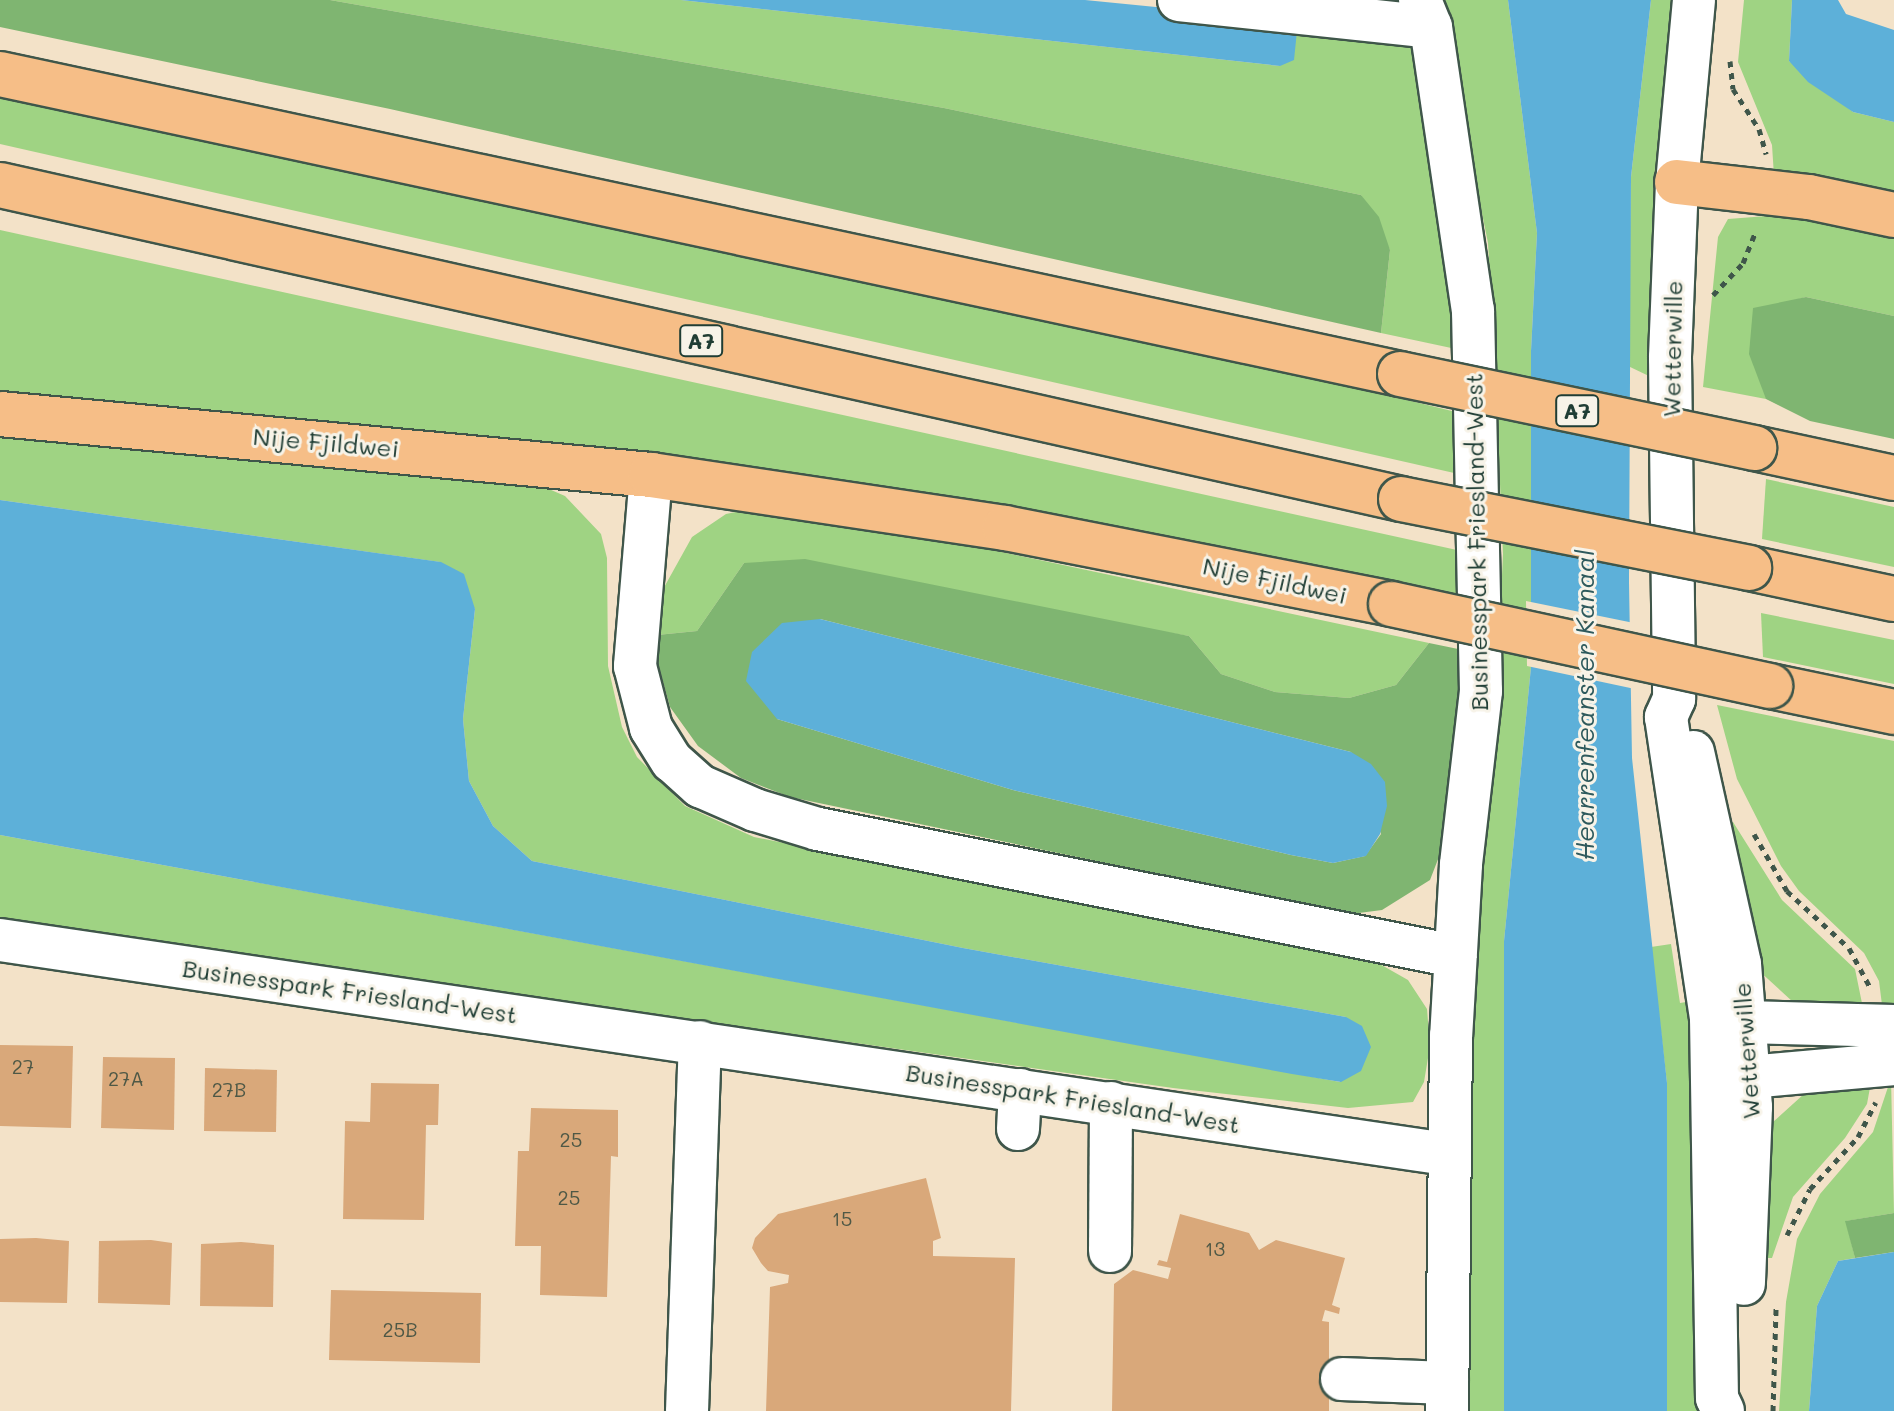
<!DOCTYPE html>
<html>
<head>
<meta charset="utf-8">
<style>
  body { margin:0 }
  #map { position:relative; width:1894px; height:1411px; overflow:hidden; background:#f3e2c8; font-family:Mali,sans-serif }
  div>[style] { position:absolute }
  .green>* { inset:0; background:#9fd383 }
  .forest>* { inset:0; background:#7fb571 }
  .water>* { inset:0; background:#5db0d9 }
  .pier>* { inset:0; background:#f3e2c8 }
  .building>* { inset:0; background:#d9a87a }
  .path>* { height:5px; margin-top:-2.5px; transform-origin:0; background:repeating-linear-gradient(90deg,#3f564a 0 6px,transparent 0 12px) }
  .roads { filter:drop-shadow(2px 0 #3f564a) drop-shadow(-2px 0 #3f564a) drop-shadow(0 2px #3f564a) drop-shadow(0 -2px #3f564a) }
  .minor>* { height:42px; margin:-21px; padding:0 21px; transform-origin:21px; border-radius:21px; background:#fff }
  .major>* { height:44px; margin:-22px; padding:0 22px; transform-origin:22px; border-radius:22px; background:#f6be87 }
  .highway>* { height:44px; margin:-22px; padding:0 22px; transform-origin:22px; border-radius:22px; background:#f6be87 }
  .bridges { filter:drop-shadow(2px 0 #3f564a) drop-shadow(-2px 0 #3f564a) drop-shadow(0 2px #3f564a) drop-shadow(0 -2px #3f564a) }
  .major-bridge>* { height:44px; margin:-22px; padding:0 22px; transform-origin:22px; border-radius:22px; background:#f6be87 }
  .highway-bridge>* { height:44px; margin:-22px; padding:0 22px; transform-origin:22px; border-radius:22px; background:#f6be87 }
  span { translate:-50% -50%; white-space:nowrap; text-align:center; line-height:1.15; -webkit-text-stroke:6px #f7f3e8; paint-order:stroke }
  .number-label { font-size:20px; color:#4e5846 }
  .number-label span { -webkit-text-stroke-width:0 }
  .shield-label span { padding:2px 6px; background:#f7f3e8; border:2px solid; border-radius:6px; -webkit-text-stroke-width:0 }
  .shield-label { font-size:22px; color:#1f3d34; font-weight:700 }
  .street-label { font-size:24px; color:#1f3d34 }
  .water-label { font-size:26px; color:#2e5a5d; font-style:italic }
</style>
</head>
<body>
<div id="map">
  <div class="green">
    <div style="clip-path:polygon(330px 0,681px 0,1280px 66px,1298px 21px,1410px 40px,1446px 237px,1456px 349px,1381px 333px,1390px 250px,1361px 195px,944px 108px)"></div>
    <div style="clip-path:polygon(1439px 0,1508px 0,1537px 233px,1531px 351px,1531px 667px,1504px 941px,1504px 1411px,1470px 1411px,1470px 956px,1498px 660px,1503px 554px,1494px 343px,1488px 243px)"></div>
    <div style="clip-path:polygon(1651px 0,1675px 0,1651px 377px,1628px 366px,1628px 326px,1631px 177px)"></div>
    <div style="clip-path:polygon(1744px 0,1792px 0,1789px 61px,1853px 112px,1894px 122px,1894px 200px,1774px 176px,1772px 145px,1738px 62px)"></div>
    <div style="clip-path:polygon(0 83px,890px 273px,1460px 413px,1463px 475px,0 144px)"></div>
    <div style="clip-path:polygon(1792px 214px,1894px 233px,1894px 316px,1806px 297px,1781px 304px,1766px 399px,1703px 387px,1718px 237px,1728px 219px)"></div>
    <div style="clip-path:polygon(0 230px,1466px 552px,1465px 597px,1168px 538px,550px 444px,0 394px)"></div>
    <div style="clip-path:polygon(0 434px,535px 483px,565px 496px,601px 534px,607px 558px,608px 666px,622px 727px,637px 757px,685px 806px,754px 837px,1378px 963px,1408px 980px,1427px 1009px,1430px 1046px,1424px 1082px,1413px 1102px,1348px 1108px,1173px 1088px,0 922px,0 835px,1340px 1082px,1346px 1017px,963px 948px,532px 861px,493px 826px,469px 781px,463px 719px,475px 609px,440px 562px,0 500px)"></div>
    <div style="clip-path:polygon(1766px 479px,1894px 507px,1894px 567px,1762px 539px)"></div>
    <div style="clip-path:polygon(755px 508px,964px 544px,1429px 643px,1396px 685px,1349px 698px,1275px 692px,1221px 674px,1189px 636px,744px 563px,697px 631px,657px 635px,662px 591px,692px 537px,726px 514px)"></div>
    <div style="clip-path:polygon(1761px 613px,1894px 640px,1894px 684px,1763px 657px)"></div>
    <div style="clip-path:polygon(1717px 705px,1894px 741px,1894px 1013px,1883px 1013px,1879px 981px,1864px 953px,1799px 891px,1781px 866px,1737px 779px)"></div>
    <div style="clip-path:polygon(1733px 822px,1782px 900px,1855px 969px,1864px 1013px,1793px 1002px,1757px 969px,1722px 825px)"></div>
    <div style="clip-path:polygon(1671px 944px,1680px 1003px,1698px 1000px,1705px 1411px,1667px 1411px,1667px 1083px,1651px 947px)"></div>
    <div style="clip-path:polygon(1891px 1078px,1894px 1213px,1846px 1221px,1855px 1258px,1838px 1261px,1817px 1306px,1809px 1411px,1779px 1411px,1786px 1302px,1797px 1239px,1820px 1194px,1873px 1132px)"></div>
    <div style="clip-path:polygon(1871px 1082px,1867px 1104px,1845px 1138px,1793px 1197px,1772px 1258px,1755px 1258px,1773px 1122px,1804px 1094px,1824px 1086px)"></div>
  </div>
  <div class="forest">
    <div style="clip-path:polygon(0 0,330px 0,944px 108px,1361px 195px,1379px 217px,1390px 250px,1381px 333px,390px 109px,0 27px)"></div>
    <div style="clip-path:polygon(1806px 297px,1894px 316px,1894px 439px,1810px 421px,1766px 399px,1749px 354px,1753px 308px)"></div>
    <div style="clip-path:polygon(evenodd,805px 559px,1189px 636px,1221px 674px,1275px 692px,1349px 698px,1396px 685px,1429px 643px,1463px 650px,1442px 849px,1430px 880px,1382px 910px,1351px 914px,790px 797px,741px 778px,698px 746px,670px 707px,655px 653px,657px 635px,697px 631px,744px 563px,805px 559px,820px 619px,1351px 752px,1381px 834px,1365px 856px,1333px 863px,1291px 855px,1013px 790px,777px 719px,820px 619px)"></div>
    <div style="clip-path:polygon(1894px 1213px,1894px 1252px,1855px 1258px,1845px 1221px)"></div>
  </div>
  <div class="water">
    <div style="clip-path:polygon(681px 0,1085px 0,1298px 21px,1294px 60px,1280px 66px)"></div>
    <div style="clip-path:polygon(1508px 0,1651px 0,1631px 177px,1629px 582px,1632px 758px,1667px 1083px,1667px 1411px,1504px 1411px,1504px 941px,1531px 667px,1531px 351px,1537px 233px)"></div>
    <div style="clip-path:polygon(1792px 0,1838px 0,1846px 14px,1894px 30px,1894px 122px,1853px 112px,1808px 82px,1789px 61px)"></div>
    <div style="clip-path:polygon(0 500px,441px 562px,464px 574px,475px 609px,463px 719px,469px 781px,493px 826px,532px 861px,963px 948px,1346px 1017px,1362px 1026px,1371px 1047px,1361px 1071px,1341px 1082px,1292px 1074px,0 835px)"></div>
    <div style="clip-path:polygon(820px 619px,1351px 752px,1371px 764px,1385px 782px,1387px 806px,1380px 834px,1366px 856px,1333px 863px,1291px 855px,1013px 790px,777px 719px,746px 681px,752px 652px,782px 623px)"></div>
    <div style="clip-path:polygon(1894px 1252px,1894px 1411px,1809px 1411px,1817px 1306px,1838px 1261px)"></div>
  </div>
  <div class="pier">
    <div style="clip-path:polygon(1526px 601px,1634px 623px,1635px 689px,1527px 666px)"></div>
  </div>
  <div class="building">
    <div style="clip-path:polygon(0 1045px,73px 1046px,71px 1128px,0 1126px)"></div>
    <div style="clip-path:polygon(103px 1057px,175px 1058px,174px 1130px,101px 1128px)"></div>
    <div style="clip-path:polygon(205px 1068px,277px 1070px,276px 1132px,204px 1131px)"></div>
    <div style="clip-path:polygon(371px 1083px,439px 1084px,438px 1125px,426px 1125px,424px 1220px,343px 1219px,345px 1121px,370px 1122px)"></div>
    <div style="clip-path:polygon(531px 1108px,618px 1110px,618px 1157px,611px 1156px,607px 1297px,540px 1295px,541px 1246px,515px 1246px,518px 1151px,529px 1151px)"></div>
    <div style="clip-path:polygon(926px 1178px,941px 1238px,933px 1241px,933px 1256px,1015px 1258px,1011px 1411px,766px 1411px,770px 1287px,788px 1283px,789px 1275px,768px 1271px,761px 1263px,752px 1248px,755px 1238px,778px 1214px)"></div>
    <div style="clip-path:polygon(1180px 1214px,1249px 1233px,1259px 1250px,1276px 1240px,1345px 1258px,1332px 1305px,1340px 1308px,1339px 1314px,1325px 1310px,1322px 1321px,1329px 1322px,1329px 1411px,1112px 1411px,1114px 1284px,1133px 1270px,1168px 1279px,1171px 1268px,1157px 1265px,1159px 1260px,1167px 1262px)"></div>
    <div style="clip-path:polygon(36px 1238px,69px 1241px,67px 1303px,0 1302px,0 1239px)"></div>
    <div style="clip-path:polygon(151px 1240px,172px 1243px,170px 1305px,98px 1303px,99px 1241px)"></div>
    <div style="clip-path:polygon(241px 1242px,274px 1245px,273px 1307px,200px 1306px,201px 1244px)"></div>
    <div style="clip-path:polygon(331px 1290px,481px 1293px,480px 1363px,329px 1360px)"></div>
  </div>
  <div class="path">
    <div style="left:1730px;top:61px;width:28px;rotate:84deg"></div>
    <div style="left:1733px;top:89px;width:48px;rotate:57deg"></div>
    <div style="left:1759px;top:129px;width:26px;rotate:74deg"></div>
    <div style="left:1713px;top:295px;width:44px;rotate:-46.8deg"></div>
    <div style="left:1743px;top:263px;width:35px;rotate:-68deg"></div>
    <div style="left:1754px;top:834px;width:66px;rotate:59.9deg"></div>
    <div style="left:1787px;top:891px;width:84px;rotate:42.6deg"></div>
    <div style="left:1849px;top:948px;width:47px;rotate:61.8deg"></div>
    <div style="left:1787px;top:1235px;width:51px;rotate:-63.4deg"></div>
    <div style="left:1810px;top:1189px;width:71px;rotate:-47.3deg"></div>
    <div style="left:1858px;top:1137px;width:39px;rotate:-63deg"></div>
    <div style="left:1773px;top:1411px;width:103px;rotate:-88.3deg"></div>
  </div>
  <div class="roads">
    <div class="minor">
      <div style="left:1179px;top:0;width:253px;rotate:6.1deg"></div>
      <div style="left:1420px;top:0;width:29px;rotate:68deg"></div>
      <div style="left:1431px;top:27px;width:286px;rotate:81.6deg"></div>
      <div style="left:1473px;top:310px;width:381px;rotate:88.8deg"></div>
      <div style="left:1481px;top:691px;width:175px;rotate:96.6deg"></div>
      <div style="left:1461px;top:865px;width:171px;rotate:93.3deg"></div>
      <div style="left:1451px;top:1036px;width:375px;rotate:90.6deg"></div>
      <div style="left:1694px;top:0;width:183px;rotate:95.3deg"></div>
      <div style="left:1677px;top:182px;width:176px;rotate:92.3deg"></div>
      <div style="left:1670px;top:358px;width:341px;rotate:89.3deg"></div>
      <div style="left:1674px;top:699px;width:20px;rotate:114deg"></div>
      <div style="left:1666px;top:717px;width:304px;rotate:81.5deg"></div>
      <div style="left:1711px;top:1018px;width:380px;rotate:89.1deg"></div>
      <div style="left:1717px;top:1398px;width:14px;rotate:65deg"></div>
      <div style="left:651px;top:475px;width:192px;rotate:94.8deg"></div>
      <div style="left:635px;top:666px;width:64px;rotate:75.5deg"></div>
      <div style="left:651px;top:728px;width:39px;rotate:58deg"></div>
      <div style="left:672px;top:761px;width:38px;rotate:42deg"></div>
      <div style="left:700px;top:786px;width:60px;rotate:23.6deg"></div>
      <div style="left:755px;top:810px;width:66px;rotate:16.8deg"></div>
      <div style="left:818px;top:829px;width:650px;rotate:11.28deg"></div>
      <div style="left:1693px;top:752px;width:217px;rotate:77.5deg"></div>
      <div style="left:1740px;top:964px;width:143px;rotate:85.6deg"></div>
      <div style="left:1751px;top:1107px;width:177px;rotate:92.3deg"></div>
      <div style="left:0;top:940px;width:1462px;rotate:8.42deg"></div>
      <div style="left:1894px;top:1026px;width:149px;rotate:-178.5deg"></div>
      <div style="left:1745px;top:1022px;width:47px;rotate:131.5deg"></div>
      <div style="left:1714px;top:1057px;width:40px;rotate:29.7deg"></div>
      <div style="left:1749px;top:1077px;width:146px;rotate:-5.1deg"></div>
      <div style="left:1018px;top:1129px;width:39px;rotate:-87deg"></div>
      <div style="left:1110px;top:1251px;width:148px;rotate:-89.6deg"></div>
      <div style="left:1342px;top:1379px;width:105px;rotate:2.2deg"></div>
      <div style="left:687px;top:1411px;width:369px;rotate:-88deg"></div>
    </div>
    <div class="major">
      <div style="left:0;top:414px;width:654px;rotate:5.35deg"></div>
      <div style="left:651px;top:475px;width:358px;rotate:8.5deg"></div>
      <div style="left:1005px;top:528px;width:393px;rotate:11.1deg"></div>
      <div style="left:1770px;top:686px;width:127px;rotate:11.8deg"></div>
    </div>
    <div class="highway">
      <div style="left:0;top:74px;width:1432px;rotate:12.09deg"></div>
      <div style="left:1677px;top:182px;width:133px;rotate:6.5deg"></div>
      <div style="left:1809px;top:197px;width:87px;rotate:12deg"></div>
      <div style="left:0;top:185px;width:1436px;rotate:12.63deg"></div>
      <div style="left:1754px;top:448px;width:143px;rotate:12.1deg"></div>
      <div style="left:1749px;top:568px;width:148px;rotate:12.1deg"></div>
    </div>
  </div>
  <div class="bridges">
    <div class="major-bridge">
      <div style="left:1391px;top:604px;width:388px;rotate:12.2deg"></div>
    </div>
    <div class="highway-bridge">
      <div style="left:1400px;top:374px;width:362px;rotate:11.8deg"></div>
      <div style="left:1401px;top:499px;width:355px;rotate:11.2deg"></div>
    </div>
  </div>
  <div class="number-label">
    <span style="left:23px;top:1066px">27</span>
    <span style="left:126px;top:1078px">27A</span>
    <span style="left:229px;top:1089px">27B</span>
    <span style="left:571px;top:1139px">25</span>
    <span style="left:569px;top:1197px">25</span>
    <span style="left:842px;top:1218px">15</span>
    <span style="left:1215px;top:1248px">13</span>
    <span style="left:400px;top:1329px">25B</span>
  </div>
  <div class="shield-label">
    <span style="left:701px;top:341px">A7</span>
    <span style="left:1577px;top:411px">A7</span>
  </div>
  <div class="street-label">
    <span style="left:1672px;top:349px;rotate:-89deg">Wetterwille</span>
    <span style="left:326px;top:442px;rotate:5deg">Nije Fjildwei</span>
    <span style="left:1476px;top:542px;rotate:-91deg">Businesspark Friesland-West</span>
    <span style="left:1275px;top:580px;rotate:12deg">Nije Fjildwei</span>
    <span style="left:350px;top:991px;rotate:8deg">Businesspark Friesland-West</span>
    <span style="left:1746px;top:1051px;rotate:-94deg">Wetterwille</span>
    <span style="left:1073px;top:1098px;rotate:9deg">Businesspark Friesland-West</span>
  </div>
  <div class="water-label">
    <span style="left:1585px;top:705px;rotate:-90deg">Hearrenfeanster Kanaal</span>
  </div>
</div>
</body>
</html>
